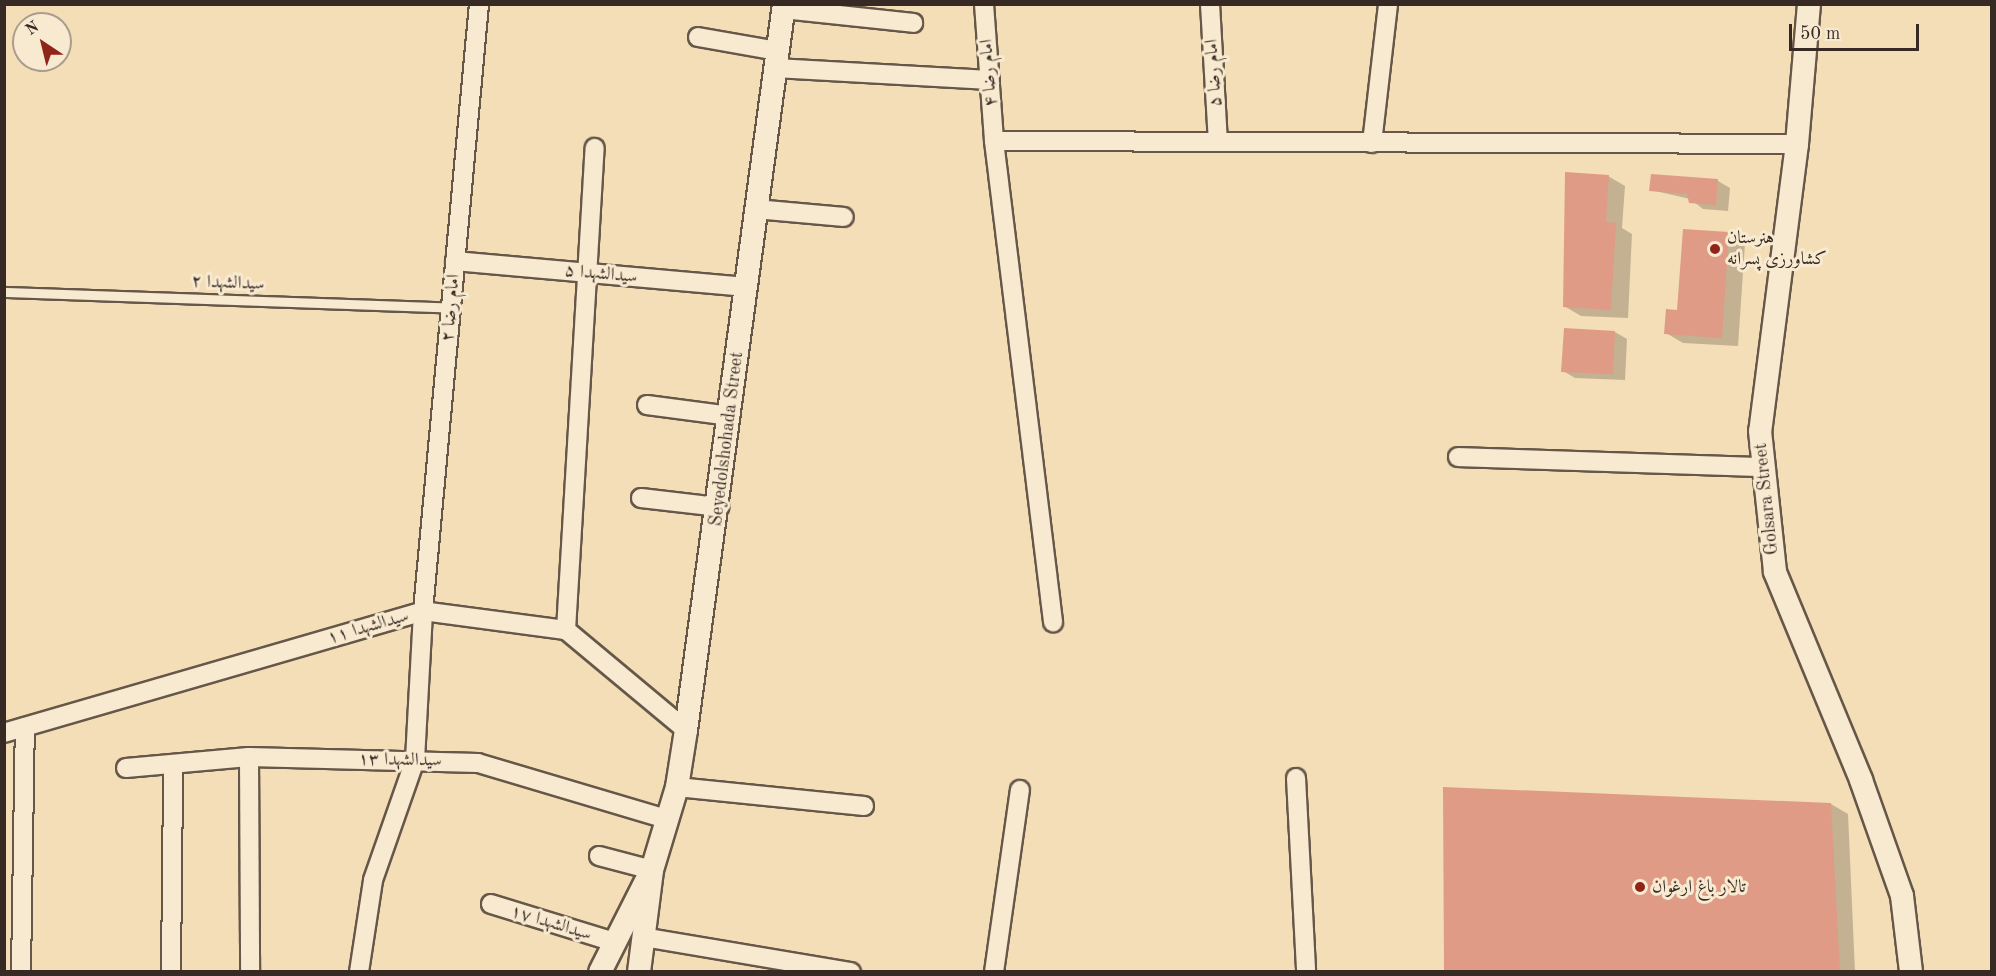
<!DOCTYPE html>
<html>
<head>
<meta charset="utf-8">
<style>
  body { margin:0 }
  #map { position:relative; width:1996px; height:976px; overflow:hidden; background:#f4deb7; font-family:"Old Standard TT",Amiri,serif }
  div>[style] { position:absolute }
  .shadow>* { inset:0; background:#0003 }
  .building>* { inset:0; background:#df9b85 }
  .roads { filter:drop-shadow(2px 0 #665749) drop-shadow(-2px 0 #665749) drop-shadow(0 2px #665749) drop-shadow(0 -2px #665749) }
  .service>* { height:9px; margin:-4.5px; padding:0 4.5px; transform-origin:4.5px; border-radius:4.5px; background:#f8ead0 }
  .minor>* { height:18px; margin:-9px; padding:0 9px; transform-origin:9px; border-radius:9px; background:#f8ead0 }
  .tertiary>* { height:22px; margin:-11px; padding:0 11px; transform-origin:11px; border-radius:11px; background:#f8ead0 }
  .dots>* { width:16px; height:16px; translate:-50% -50%; box-sizing:border-box; border:3px solid #f8ead0; border-radius:50% }
  span { translate:-50% -50%; white-space:nowrap; text-align:center; line-height:1.15; -webkit-text-stroke:6px #f8ead0; paint-order:stroke }
  .street-label { font-size:18px; color:#372a24 }
  .poi-label { font-size:18px; color:#372a24 }
  .left { translate:0 -50%; text-align:left }
  .frame { position:absolute; inset:0; border:6px solid #372a24; pointer-events:none }
  .north { position:absolute; left:12px; top:12px; width:60px; height:60px; box-sizing:border-box; background:#f8ead0; border:2px solid #ab9d8b; border-radius:50%; rotate:325deg; font-size:16px; font-weight:700; line-height:24px; text-align:center; color:#372a24 }
  .north::after { content:''; display:block; margin:auto; width:21px; height:27px; background:#8f2418; clip-path:polygon(50% 0,100% 100%,50% 72%,0 100%) }
  .scale { position:absolute; left:1789px; top:24px; width:130px; height:27px; box-sizing:border-box; border:3px solid #372a24; border-top:0; padding-left:8px; font-size:18px; line-height:21px; white-space:nowrap; color:#372a24; -webkit-text-stroke:4px #f8ead0; paint-order:stroke }
</style>
</head>
<body>
<div id="map">
  <div class="shadow">
    <div style="clip-path:polygon(1566px 174px,1608px 176px,1625px 186px,1622px 228px,1632px 234px,1628px 318px,1581px 316px,1564px 306px)"></div>
    <div style="clip-path:polygon(1718px 181px,1730px 188px,1728px 211px,1703px 209px,1690px 199px,1651px 190px)"></div>
    <div style="clip-path:polygon(1729px 234px,1745px 243px,1738px 346px,1683px 343px,1666px 333px)"></div>
    <div style="clip-path:polygon(1615px 332px,1627px 339px,1625px 380px,1575px 378px,1563px 371px)"></div>
    <div style="clip-path:polygon(1831px 804px,1848px 814px,1855px 972px,1446px 972px)"></div>
  </div>
  <div class="building">
    <div style="clip-path:polygon(1565px 172px,1609px 175px,1606px 222px,1616px 223px,1611px 310px,1563px 307px)"></div>
    <div style="clip-path:polygon(1651px 174px,1718px 179px,1716px 205px,1689px 203px,1687px 194px,1649px 191px)"></div>
    <div style="clip-path:polygon(1683px 229px,1729px 232px,1722px 338px,1664px 334px,1666px 309px,1677px 310px)"></div>
    <div style="clip-path:polygon(1564px 328px,1615px 331px,1613px 374px,1561px 372px)"></div>
    <div style="clip-path:polygon(1443px 787px,1831px 803px,1840px 972px,1444px 972px)"></div>
  </div>
  <div class="roads">
    <div class="service">
      <div style="left:4px;top:292px;width:447px;rotate:2deg"></div>
    </div>
    <div class="minor">
      <div style="left:984px;top:4px;width:137px;rotate:85.8deg"></div>
      <div style="left:994px;top:141px;width:485px;rotate:83deg"></div>
      <div style="left:1210px;top:4px;width:138px;rotate:86.7deg"></div>
      <div style="left:783px;top:9px;width:131px;rotate:6.1deg"></div>
      <div style="left:698px;top:37px;width:80px;rotate:10deg"></div>
      <div style="left:775px;top:68px;width:215px;rotate:3.2deg"></div>
      <div style="left:994px;top:141px;width:803px;rotate:0.21deg"></div>
      <div style="left:1372px;top:143px;width:140px;rotate:-83.4deg"></div>
      <div style="left:756px;top:209px;width:88px;rotate:5.2deg"></div>
      <div style="left:455px;top:261px;width:292px;rotate:5.1deg"></div>
      <div style="left:647px;top:405px;width:84px;rotate:7.5deg"></div>
      <div style="left:1458px;top:457px;width:306px;rotate:1.9deg"></div>
      <div style="left:641px;top:498px;width:79px;rotate:6.6deg"></div>
      <div style="left:566px;top:630px;width:483px;rotate:-86.6deg"></div>
      <div style="left:4px;top:733px;width:436px;rotate:-16.2deg"></div>
      <div style="left:423px;top:611px;width:144px;rotate:7.6deg"></div>
      <div style="left:566px;top:630px;width:156px;rotate:39.8deg"></div>
      <div style="left:249px;top:757px;width:215px;rotate:89.7deg"></div>
      <div style="left:126px;top:768px;width:123px;rotate:-5.1deg"></div>
      <div style="left:249px;top:757px;width:229px;rotate:1.5deg"></div>
      <div style="left:478px;top:763px;width:196px;rotate:16.6deg"></div>
      <div style="left:1296px;top:778px;width:194px;rotate:87deg"></div>
      <div style="left:677px;top:787px;width:188px;rotate:5.8deg"></div>
      <div style="left:599px;top:856px;width:55px;rotate:14.8deg"></div>
      <div style="left:491px;top:904px;width:126px;rotate:17.1deg"></div>
      <div style="left:643px;top:937px;width:211px;rotate:9.6deg"></div>
      <div style="left:21px;top:972px;width:245px;rotate:-89.1deg"></div>
      <div style="left:171px;top:972px;width:208px;rotate:-89.4deg"></div>
      <div style="left:359px;top:972px;width:93px;rotate:-81.3deg"></div>
      <div style="left:373px;top:880px;width:127px;rotate:-70.7deg"></div>
      <div style="left:415px;top:760px;width:149px;rotate:-86.9deg"></div>
      <div style="left:423px;top:611px;width:610px;rotate:-84.73deg"></div>
      <div style="left:994px;top:972px;width:184px;rotate:-81.9deg"></div>
    </div>
    <div class="tertiary">
      <div style="left:1809px;top:4px;width:141px;rotate:94.9deg"></div>
      <div style="left:1797px;top:144px;width:289px;rotate:97.3deg"></div>
      <div style="left:1760px;top:431px;width:142px;rotate:83.9deg"></div>
      <div style="left:1775px;top:572px;width:225px;rotate:67.5deg"></div>
      <div style="left:1861px;top:780px;width:123px;rotate:70.5deg"></div>
      <div style="left:1902px;top:896px;width:77px;rotate:83.2deg"></div>
      <div style="left:600px;top:972px;width:106px;rotate:-63.2deg"></div>
      <div style="left:639px;top:972px;width:103px;rotate:-82.7deg"></div>
      <div style="left:652px;top:870px;width:87px;rotate:-73.2deg"></div>
      <div style="left:677px;top:787px;width:58px;rotate:-81deg"></div>
      <div style="left:686px;top:730px;width:733px;rotate:-82.31deg"></div>
    </div>
  </div>
  <div class="dots">
    <div style="left:1715px;top:249px;background:#8f2418"></div>
    <div style="left:1640px;top:887px;background:#8f2418"></div>
  </div>
  <div class="street-label">
    <span style="left:989px;top:73px;rotate:-94deg">امام رضا ۴</span>
    <span style="left:1214px;top:73px;rotate:-94deg">امام رضا ۵</span>
    <span style="left:601px;top:274px;rotate:5deg">سیدالشهدا ۵</span>
    <span style="left:228px;top:283px;rotate:2deg">سیدالشهدا ۲</span>
    <span style="left:451px;top:308px;rotate:-85deg">امام رضا ۲</span>
    <span style="left:727px;top:439px;rotate:-83deg">Seyedolshohada Street</span>
    <span style="left:1767px;top:499px;rotate:-96deg">Golsara Street</span>
    <span style="left:368px;top:627px;rotate:-16deg">سیدالشهدا ۱۱</span>
    <span style="left:400px;top:760px;rotate:1deg">سیدالشهدا ۱۳</span>
    <span style="left:551px;top:923px;rotate:17deg">سیدالشهدا ۱۷</span>
  </div>
  <div class="poi-label">
    <span class="left" style="left:1727px;top:249px">هنرستان<br>کشاورزی پسرانه</span>
    <span class="left" style="left:1652px;top:887px">تالار باغ ارغوان</span>
  </div>
  <div class="frame"></div>
  <div class="north">N</div>
  <div class="scale">50 m</div>
</div>
</body>
</html>
